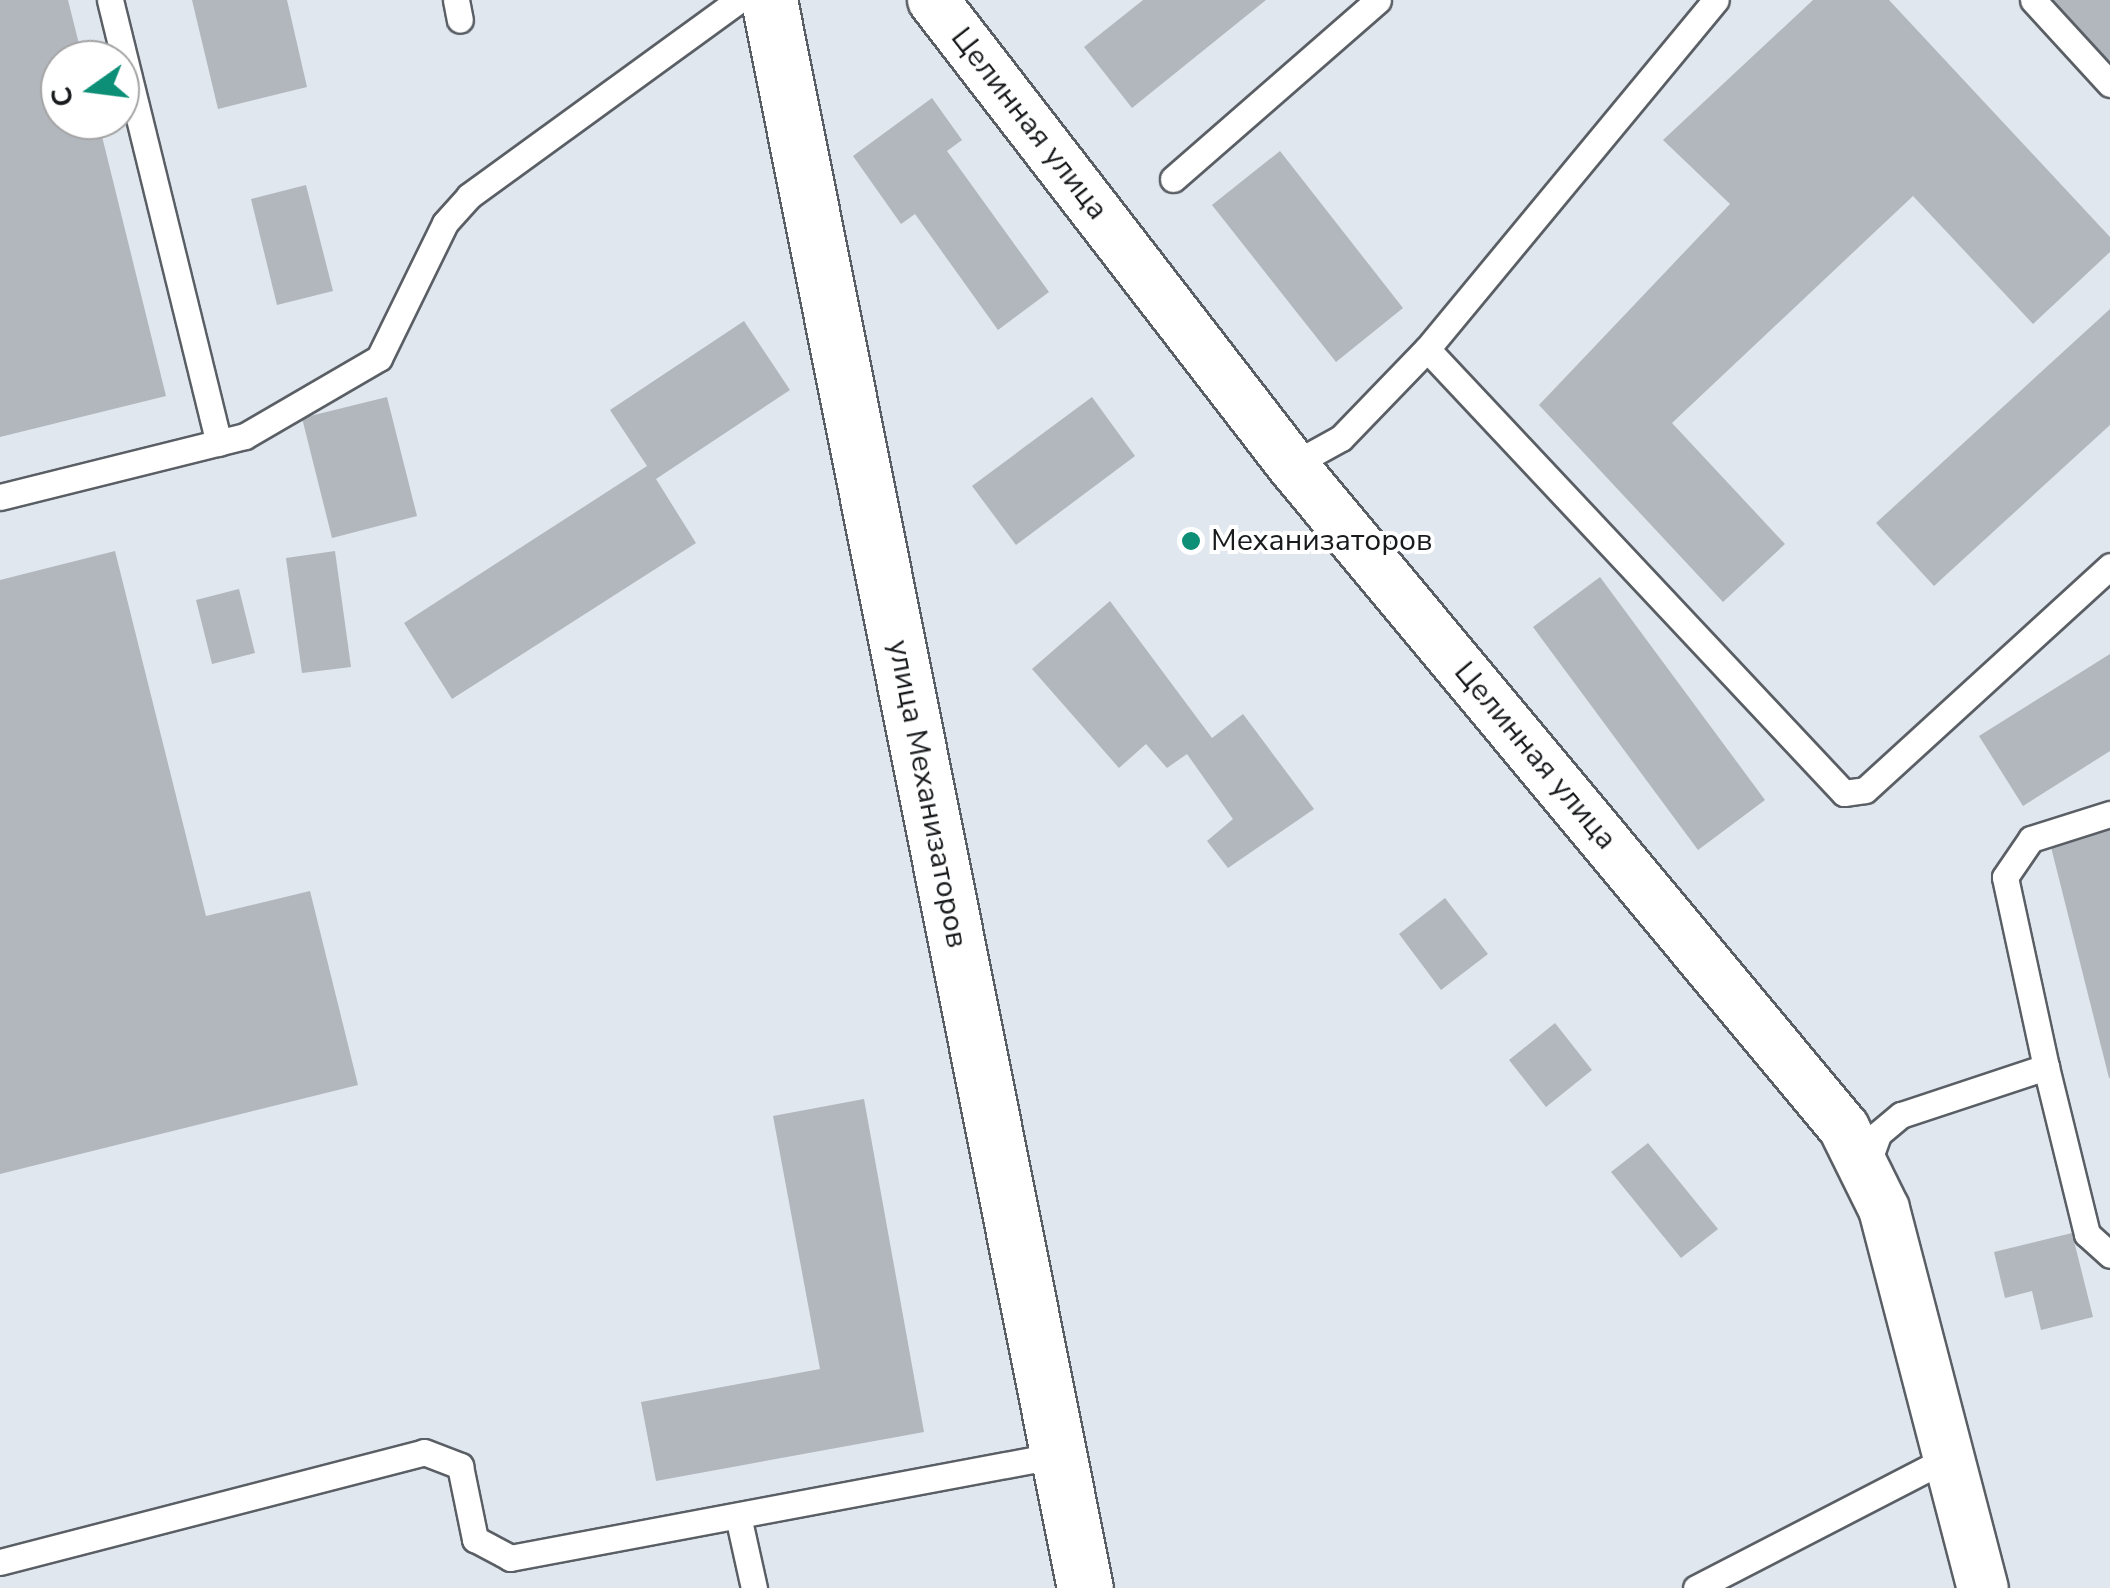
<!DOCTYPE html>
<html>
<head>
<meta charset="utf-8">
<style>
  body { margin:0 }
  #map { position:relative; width:2110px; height:1588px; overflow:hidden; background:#e1e7ee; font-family:"Nunito Sans",sans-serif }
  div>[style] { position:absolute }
  .building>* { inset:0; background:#b2b7be }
  .roads { filter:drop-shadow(2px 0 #5a5f65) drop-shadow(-2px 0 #5a5f65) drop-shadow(0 2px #5a5f65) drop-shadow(0 -2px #5a5f65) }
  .service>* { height:25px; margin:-12.5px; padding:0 12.5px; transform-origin:12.5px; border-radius:12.5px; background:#fff }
  .minor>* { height:50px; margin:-25px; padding:0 25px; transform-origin:25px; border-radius:25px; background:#fff }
  .tertiary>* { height:55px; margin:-27.5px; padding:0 27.5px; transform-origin:27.5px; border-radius:27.5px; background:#fff }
  .dots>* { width:28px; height:28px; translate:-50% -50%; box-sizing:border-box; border:5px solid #fff; border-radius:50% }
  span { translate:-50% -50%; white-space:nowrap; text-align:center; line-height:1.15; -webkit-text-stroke:8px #fff; paint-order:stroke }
  .street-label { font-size:30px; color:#181a1c }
  .poi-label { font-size:30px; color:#181a1c }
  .left { translate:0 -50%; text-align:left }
  .north { position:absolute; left:40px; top:40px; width:100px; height:100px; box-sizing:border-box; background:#fff; border:2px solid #a3a3a4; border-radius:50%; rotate:256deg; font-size:28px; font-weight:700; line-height:40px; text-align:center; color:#181a1c }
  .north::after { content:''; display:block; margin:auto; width:35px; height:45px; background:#0c8f76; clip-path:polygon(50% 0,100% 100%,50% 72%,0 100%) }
</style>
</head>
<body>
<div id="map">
  <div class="building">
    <div style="clip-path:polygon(0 0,68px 0,83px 60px,60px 60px,60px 120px,98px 120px,166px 396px,0 437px)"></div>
    <div style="clip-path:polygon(192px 0,287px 0,307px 87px,218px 109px)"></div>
    <div style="clip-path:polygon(1143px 0,1266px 0,1132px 108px,1084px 47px)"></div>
    <div style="clip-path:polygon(1813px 0,1889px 0,2110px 237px,2110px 252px,2033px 324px,1913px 196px,1672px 423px,1785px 544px,1723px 602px,1539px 405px,1730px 204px,1663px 140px)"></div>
    <div style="clip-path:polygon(2053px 0,2110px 0,2110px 66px)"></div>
    <div style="clip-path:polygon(932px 98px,962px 140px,947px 151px,1049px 292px,998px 330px,915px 214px,901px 224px,853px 156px)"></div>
    <div style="clip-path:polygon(1280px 151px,1403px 308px,1336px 362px,1212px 205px)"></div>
    <div style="clip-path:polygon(306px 185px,333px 291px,277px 305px,251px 199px)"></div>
    <div style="clip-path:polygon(2110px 309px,2110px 425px,1934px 586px,1876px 523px)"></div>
    <div style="clip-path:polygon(744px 321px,790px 390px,656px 479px,696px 543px,452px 699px,404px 623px,647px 466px,610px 410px)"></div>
    <div style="clip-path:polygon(387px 397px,417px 516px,332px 538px,302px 418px)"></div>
    <div style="clip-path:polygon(1092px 397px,1135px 456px,1016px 545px,972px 486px)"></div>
    <div style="clip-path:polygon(115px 551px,206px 916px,310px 891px,358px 1085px,0 1174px,0 580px)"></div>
    <div style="clip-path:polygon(335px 551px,351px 667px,302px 673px,286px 558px)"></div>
    <div style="clip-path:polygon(1600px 577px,1765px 800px,1698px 850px,1533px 627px)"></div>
    <div style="clip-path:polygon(239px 589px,255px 653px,212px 664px,196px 600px)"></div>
    <div style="clip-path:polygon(1110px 601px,1212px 738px,1243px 714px,1314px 809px,1228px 868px,1207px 841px,1233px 819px,1187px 754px,1167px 768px,1146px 744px,1119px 768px,1032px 669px)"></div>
    <div style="clip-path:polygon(2110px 654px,2110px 751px,2023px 806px,1979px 736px)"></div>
    <div style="clip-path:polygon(2110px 826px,2110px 1078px,2109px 1078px,2050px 843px)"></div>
    <div style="clip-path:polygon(1445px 898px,1488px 954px,1441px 990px,1399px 934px)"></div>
    <div style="clip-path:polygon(1555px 1023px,1592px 1070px,1546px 1107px,1509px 1060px)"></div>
    <div style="clip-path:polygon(864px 1099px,924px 1432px,656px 1481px,641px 1402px,820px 1369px,773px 1116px)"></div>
    <div style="clip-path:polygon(1648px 1143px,1718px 1229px,1681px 1258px,1611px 1172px)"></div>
    <div style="clip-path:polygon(2072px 1233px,2093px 1317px,2041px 1330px,2032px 1291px,2005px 1298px,1994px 1252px)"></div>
  </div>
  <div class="roads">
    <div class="service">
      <div style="left:110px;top:0;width:456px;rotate:76.2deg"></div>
      <div style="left:456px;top:0;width:20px;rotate:79deg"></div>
      <div style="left:2033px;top:0;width:114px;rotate:47.5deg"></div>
      <div style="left:1173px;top:179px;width:272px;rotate:-41.1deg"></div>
      <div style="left:1427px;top:349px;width:609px;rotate:46.8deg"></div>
      <div style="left:1844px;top:793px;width:21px;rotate:-8deg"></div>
      <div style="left:1865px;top:790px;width:332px;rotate:-42.4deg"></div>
      <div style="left:1292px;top:465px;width:56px;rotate:-28.9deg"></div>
      <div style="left:1341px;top:438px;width:124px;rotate:-46deg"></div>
      <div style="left:1427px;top:349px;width:453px;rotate:-50.4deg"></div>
      <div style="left:0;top:497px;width:252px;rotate:-14deg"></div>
      <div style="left:245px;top:436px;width:155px;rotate:-30.2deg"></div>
      <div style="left:379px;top:358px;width:150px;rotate:-63.9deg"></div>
      <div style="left:445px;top:223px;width:36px;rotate:-48deg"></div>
      <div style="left:469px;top:196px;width:334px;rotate:-36deg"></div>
      <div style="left:2046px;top:1067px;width:172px;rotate:76.2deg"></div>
      <div style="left:2087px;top:1234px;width:31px;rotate:42deg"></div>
      <div style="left:1867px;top:1165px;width:33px;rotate:-70deg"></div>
      <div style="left:1878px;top:1134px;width:30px;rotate:-40deg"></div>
      <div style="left:1901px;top:1115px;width:153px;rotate:-18.3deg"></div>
      <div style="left:2046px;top:1067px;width:194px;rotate:-102.2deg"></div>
      <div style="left:2005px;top:877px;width:46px;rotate:-55.6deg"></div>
      <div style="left:2031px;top:839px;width:83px;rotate:-17.6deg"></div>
      <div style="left:738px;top:1516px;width:74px;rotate:77.5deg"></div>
      <div style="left:0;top:1562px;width:438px;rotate:-14.5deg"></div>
      <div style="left:424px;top:1452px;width:39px;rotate:21deg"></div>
      <div style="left:460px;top:1466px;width:75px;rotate:78.4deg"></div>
      <div style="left:475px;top:1539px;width:40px;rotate:28deg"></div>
      <div style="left:510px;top:1558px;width:559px;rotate:-10.63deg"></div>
      <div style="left:1696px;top:1588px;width:284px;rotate:-27.3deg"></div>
    </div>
    <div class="minor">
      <div style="left:933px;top:0;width:587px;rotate:52.33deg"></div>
      <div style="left:1292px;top:465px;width:863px;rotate:50.22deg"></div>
      <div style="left:1844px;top:1128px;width:90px;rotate:63.7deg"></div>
      <div style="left:1884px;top:1209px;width:392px;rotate:75.4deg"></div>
    </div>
    <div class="tertiary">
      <div style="left:769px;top:0;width:1619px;rotate:78.75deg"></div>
    </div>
  </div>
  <div class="dots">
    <div style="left:1191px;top:541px;background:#0c8f76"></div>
  </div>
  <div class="street-label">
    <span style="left:1029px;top:124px;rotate:52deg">Целинная улица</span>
    <span style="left:1535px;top:756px;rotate:50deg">Целинная улица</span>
    <span style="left:927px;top:794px;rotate:79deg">улица Механизаторов</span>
  </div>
  <div class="poi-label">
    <span class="left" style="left:1211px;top:541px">Механизаторов</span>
  </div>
  <div class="north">С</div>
</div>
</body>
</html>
